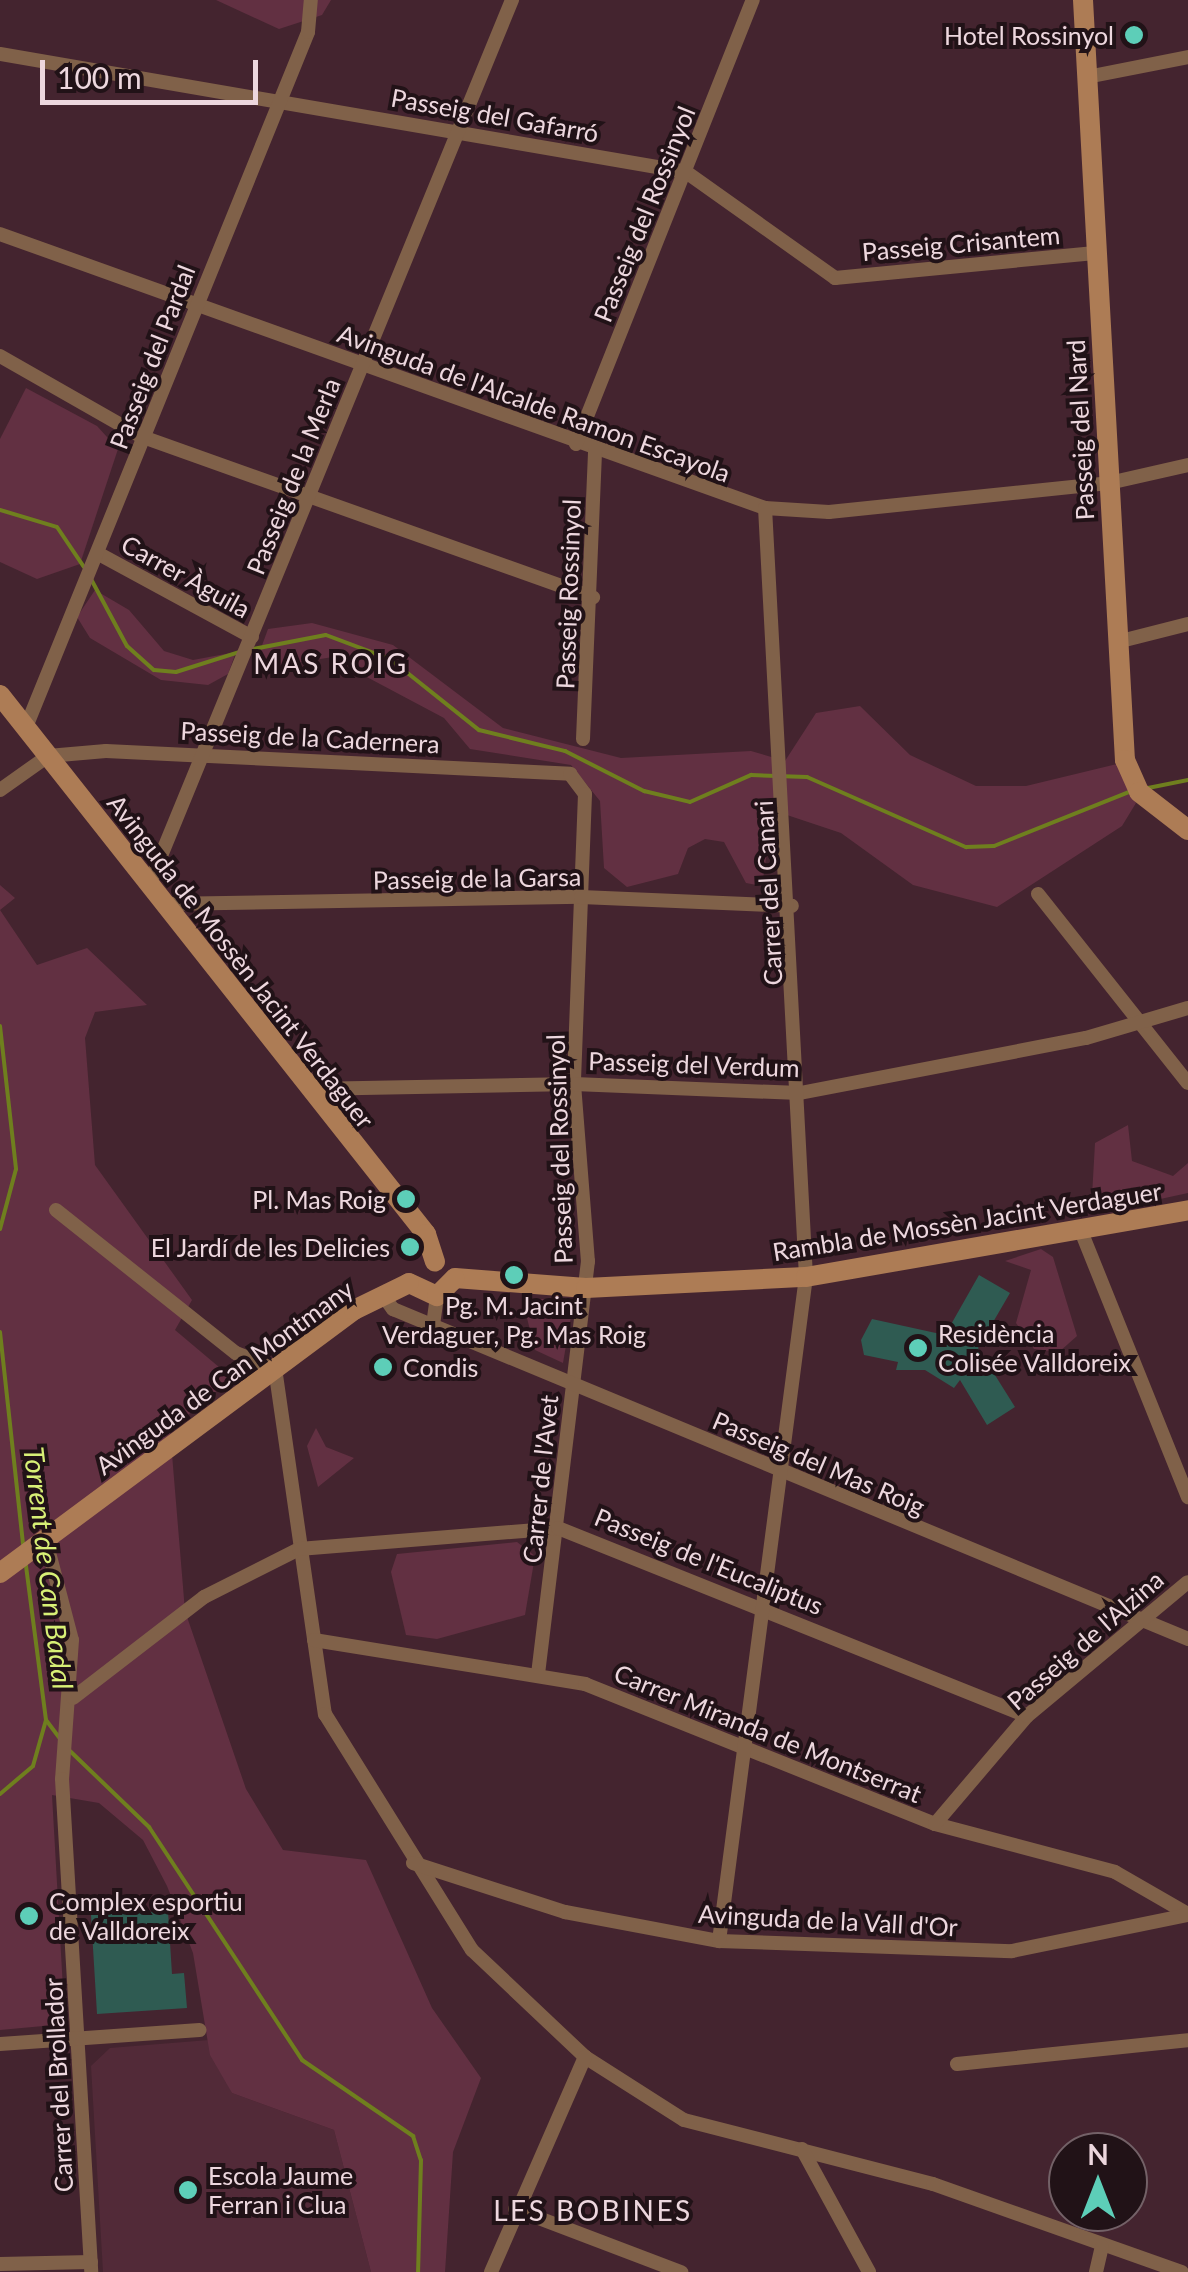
<!DOCTYPE html>
<html>
<head>
<meta charset="utf-8">
<style>
  body { margin:0 }
  #map { position:relative; width:1188px; height:2272px; overflow:hidden; background:#44242f; font-family:Lato,sans-serif }
  div>[style] { position:absolute }
  .built>* { inset:0; background:#522a38 }
  .green>* { inset:0; background:#623042 }
  .stream>* { height:4px; margin:-2px; padding:0 2px; transform-origin:2px; border-radius:2px; background:#6f7f1e }
  .building>* { inset:0; background:#2f5b52 }
  .street>* { height:14px; margin:-7px; padding:0 7px; transform-origin:7px; border-radius:7px; background:#806149 }
  .secondary>* { height:20px; margin:-10px; padding:0 10px; transform-origin:10px; border-radius:10px; background:#ad7c55 }
  .dots>* { width:28px; height:28px; translate:-50% -50%; box-sizing:border-box; border:5px solid #211217; border-radius:50% }
  span { translate:-50% -50%; white-space:nowrap; text-align:center; line-height:1.15; -webkit-text-stroke:8px #211217; paint-order:stroke }
  .poi-label { font-size:25px; color:#edd7de }
  .right { translate:-100% -50%; text-align:right }
  .left { translate:0 -50%; text-align:left }
  .street-label { font-size:25px; color:#edd7de }
  .neighbourhood-label { font-size:28px; color:#edd7de; letter-spacing:2.5px }
  .water-label { font-size:28px; color:#d8f076; font-style:italic }
  .north { position:absolute; left:1048px; top:2132px; width:100px; height:100px; box-sizing:border-box; background:#211217; border:2px solid #736167; border-radius:50%; rotate:0deg; font-size:28px; font-weight:700; line-height:40px; text-align:center; color:#edd7de }
  .north::after { content:''; display:block; margin:auto; width:35px; height:45px; background:#5dceb8; clip-path:polygon(50% 0,100% 100%,50% 72%,0 100%) }
  .scale { position:absolute; left:40px; top:60px; width:218px; height:45px; box-sizing:border-box; border:5px solid #edd7de; border-top:0; padding-left:12px; font-size:30px; line-height:35px; white-space:nowrap; color:#edd7de; -webkit-text-stroke:8px #211217; paint-order:stroke }
</style>
</head>
<body>
<div id="map">
  <div class="built">
    <div style="clip-path:polygon(209px 2040px,232px 2093px,334px 2130px,371px 2272px,103px 2272px,91px 2066px,110px 2048px)"></div>
  </div>
  <div class="green">
    <div style="clip-path:polygon(216px 0,331px 0,322px 15px,279px 29px)"></div>
    <div style="clip-path:polygon(26px 388px,97px 426px,118px 449px,80px 564px,37px 579px,0 562px,0 439px)"></div>
    <div style="clip-path:polygon(95px 590px,129px 610px,164px 651px,193px 660px,236px 652px,228px 674px,208px 685px,161px 680px,90px 638px,77px 617px)"></div>
    <div style="clip-path:polygon(312px 623px,393px 645px,503px 728px,621px 758px,751px 751px,785px 761px,816px 713px,860px 706px,910px 755px,976px 786px,1026px 786px,1117px 764px,1136px 803px,1122px 826px,997px 907px,913px 885px,841px 833px,787px 815px,771px 824px,762px 886px,746px 883px,724px 842px,705px 839px,688px 848px,678px 874px,627px 887px,604px 868px,600px 801px,571px 765px,470px 749px,444px 718px,363px 675px,345px 655px,253px 670px,268px 629px)"></div>
    <div style="clip-path:polygon(0 885px,15px 898px,0 910px,37px 965px,87px 948px,147px 1005px,95px 1012px,85px 1038px,95px 1165px,192px 1300px,175px 1330px,232px 1378px,170px 1430px,185px 1611px,246px 1789px,283px 1850px,366px 1860px,432px 2008px,481px 2078px,453px 2152px,445px 2272px,371px 2272px,334px 2130px,232px 2093px,210px 2055px,193px 1953px,167px 1886px,143px 1840px,99px 1803px,52px 1795px,65px 2024px,0 2030px)"></div>
    <div style="clip-path:polygon(1128px 1125px,1132px 1161px,1173px 1176px,1188px 1163px,1188px 1193px,1091px 1214px,1095px 1143px)"></div>
    <div style="clip-path:polygon(1041px 1249px,1053px 1257px,1077px 1336px,1059px 1352px,1034px 1349px,1016px 1323px,1031px 1270px,1005px 1261px)"></div>
    <div style="clip-path:polygon(534px 1299px,574px 1299px,563px 1363px,535px 1350px,527px 1318px)"></div>
    <div style="clip-path:polygon(316px 1428px,326px 1447px,354px 1458px,318px 1487px,307px 1446px)"></div>
    <div style="clip-path:polygon(517px 1542px,535px 1556px,525px 1615px,437px 1639px,406px 1635px,391px 1572px,397px 1554px)"></div>
  </div>
  <div class="stream">
    <div style="left:0;top:510px;width:59px;rotate:16.6deg"></div>
    <div style="left:57px;top:527px;width:48px;rotate:56deg"></div>
    <div style="left:91px;top:579px;width:76px;rotate:61.8deg"></div>
    <div style="left:127px;top:646px;width:36px;rotate:42deg"></div>
    <div style="left:154px;top:670px;width:22px;rotate:5deg"></div>
    <div style="left:176px;top:672px;width:66px;rotate:-17.6deg"></div>
    <div style="left:248px;top:650px;width:79px;rotate:-10.9deg"></div>
    <div style="left:326px;top:635px;width:68px;rotate:20.6deg"></div>
    <div style="left:390px;top:659px;width:114px;rotate:38.6deg"></div>
    <div style="left:479px;top:730px;width:89px;rotate:13.7deg"></div>
    <div style="left:565px;top:751px;width:89px;rotate:26.9deg"></div>
    <div style="left:644px;top:791px;width:47px;rotate:13.4deg"></div>
    <div style="left:690px;top:802px;width:67px;rotate:-23.9deg"></div>
    <div style="left:751px;top:775px;width:56px;rotate:2deg"></div>
    <div style="left:807px;top:777px;width:174px;rotate:23.8deg"></div>
    <div style="left:966px;top:847px;width:28px;rotate:-2deg"></div>
    <div style="left:994px;top:846px;width:145px;rotate:-21.8deg"></div>
    <div style="left:1148px;top:788px;width:41px;rotate:-11.3deg"></div>
    <div style="left:0;top:1026px;width:144px;rotate:83.6deg"></div>
    <div style="left:16px;top:1169px;width:62px;rotate:104.9deg"></div>
    <div style="left:0;top:1332px;width:214px;rotate:83.8deg"></div>
    <div style="left:46px;top:1720px;width:25px;rotate:53deg"></div>
    <div style="left:70px;top:1751px;width:110px;rotate:43.9deg"></div>
    <div style="left:149px;top:1827px;width:279px;rotate:56.7deg"></div>
    <div style="left:302px;top:2060px;width:135px;rotate:34.4deg"></div>
    <div style="left:413px;top:2136px;width:25px;rotate:72deg"></div>
    <div style="left:421px;top:2160px;width:112px;rotate:91.5deg"></div>
    <div style="left:0;top:1794px;width:43px;rotate:-40.3deg"></div>
    <div style="left:33px;top:1766px;width:48px;rotate:-74.2deg"></div>
    <div style="left:46px;top:1720px;width:156px;rotate:-97.4deg"></div>
  </div>
  <div class="building">
    <div style="clip-path:polygon(979px 1275px,1010px 1293px,978px 1348px,1015px 1407px,987px 1425px,960px 1380px,954px 1388px,925px 1370px,896px 1370px,898px 1362px,864px 1355px,861px 1340px,872px 1319px,945px 1335px)"></div>
    <div style="clip-path:polygon(168px 1911px,172px 1974px,184px 1973px,187px 2008px,97px 2014px,91px 1915px)"></div>
  </div>
  <div class="street">
    <div style="left:0;top:54px;width:696px;rotate:9.76deg"></div>
    <div style="left:686px;top:172px;width:183px;rotate:35.4deg"></div>
    <div style="left:835px;top:278px;width:261px;rotate:-5.5deg"></div>
    <div style="left:1087px;top:77px;width:103px;rotate:-11.2deg"></div>
    <div style="left:0;top:234px;width:813px;rotate:19.71deg"></div>
    <div style="left:765px;top:508px;width:64px;rotate:3.6deg"></div>
    <div style="left:829px;top:512px;width:281px;rotate:-5.9deg"></div>
    <div style="left:1109px;top:483px;width:81px;rotate:-12.8deg"></div>
    <div style="left:0;top:356px;width:161px;rotate:29.7deg"></div>
    <div style="left:140px;top:436px;width:481px;rotate:19.6deg"></div>
    <div style="left:576px;top:444px;width:478px;rotate:-68.3deg"></div>
    <div style="left:99px;top:554px;width:174px;rotate:28.5deg"></div>
    <div style="left:1117px;top:642px;width:73px;rotate:-14.2deg"></div>
    <div style="left:26px;top:727px;width:750px;rotate:-67.91deg"></div>
    <div style="left:308px;top:32px;width:32px;rotate:-85deg"></div>
    <div style="left:583px;top:739px;width:288px;rotate:-87.6deg"></div>
    <div style="left:0;top:790px;width:59px;rotate:-35.3deg"></div>
    <div style="left:48px;top:756px;width:58px;rotate:-4.9deg"></div>
    <div style="left:106px;top:751px;width:465px;rotate:2.8deg"></div>
    <div style="left:570px;top:774px;width:25px;rotate:53deg"></div>
    <div style="left:585px;top:794px;width:290px;rotate:92.2deg"></div>
    <div style="left:574px;top:1084px;width:178px;rotate:85.5deg"></div>
    <div style="left:588px;top:1261px;width:418px;rotate:96.9deg"></div>
    <div style="left:149px;top:885px;width:957px;rotate:-67.7deg"></div>
    <div style="left:1038px;top:894px;width:241px;rotate:51.6deg"></div>
    <div style="left:163px;top:904px;width:418px;rotate:-1deg"></div>
    <div style="left:581px;top:897px;width:211px;rotate:2.4deg"></div>
    <div style="left:309px;top:1089px;width:265px;rotate:-1.1deg"></div>
    <div style="left:574px;top:1084px;width:226px;rotate:2.3deg"></div>
    <div style="left:800px;top:1093px;width:291px;rotate:-10.9deg"></div>
    <div style="left:1086px;top:1038px;width:106px;rotate:-16.4deg"></div>
    <div style="left:56px;top:1210px;width:230px;rotate:38.5deg"></div>
    <div style="left:236px;top:1353px;width:42px;rotate:21deg"></div>
    <div style="left:275px;top:1368px;width:350px;rotate:81.8deg"></div>
    <div style="left:325px;top:1714px;width:278px;rotate:58.1deg"></div>
    <div style="left:472px;top:1950px;width:156px;rotate:43.4deg"></div>
    <div style="left:585px;top:2057px;width:117px;rotate:32.5deg"></div>
    <div style="left:684px;top:2120px;width:257px;rotate:14.4deg"></div>
    <div style="left:933px;top:2184px;width:264px;rotate:19.5deg"></div>
    <div style="left:1081px;top:1231px;width:287px;rotate:68.1deg"></div>
    <div style="left:382px;top:1294px;width:19px;rotate:54deg"></div>
    <div style="left:393px;top:1309px;width:861px;rotate:22.54deg"></div>
    <div style="left:433px;top:1325px;width:29px;rotate:-82deg"></div>
    <div style="left:46px;top:1541px;width:102px;rotate:75.3deg"></div>
    <div style="left:72px;top:1640px;width:139px;rotate:94.1deg"></div>
    <div style="left:62px;top:1779px;width:494px;rotate:86.6deg"></div>
    <div style="left:314px;top:1640px;width:275px;rotate:9.2deg"></div>
    <div style="left:585px;top:1684px;width:377px;rotate:21.8deg"></div>
    <div style="left:935px;top:1824px;width:186px;rotate:14.9deg"></div>
    <div style="left:1115px;top:1872px;width:84px;rotate:29.9deg"></div>
    <div style="left:73px;top:1698px;width:165px;rotate:-37.6deg"></div>
    <div style="left:204px;top:1597px;width:106px;rotate:-26.8deg"></div>
    <div style="left:299px;top:1549px;width:260px;rotate:-4.6deg"></div>
    <div style="left:558px;top:1528px;width:505px;rotate:21.84deg"></div>
    <div style="left:935px;top:1824px;width:142px;rotate:-49.6deg"></div>
    <div style="left:1027px;top:1716px;width:209px;rotate:-39.8deg"></div>
    <div style="left:413px;top:1863px;width:160px;rotate:17.9deg"></div>
    <div style="left:565px;top:1912px;width:157px;rotate:10.7deg"></div>
    <div style="left:719px;top:1941px;width:293px;rotate:2deg"></div>
    <div style="left:1012px;top:1951px;width:180px;rotate:-11.6deg"></div>
    <div style="left:719px;top:1941px;width:670px;rotate:-82.54deg"></div>
    <div style="left:806px;top:1277px;width:770px;rotate:-93.05deg"></div>
    <div style="left:0;top:2044px;width:200px;rotate:-4deg"></div>
    <div style="left:957px;top:2064px;width:232px;rotate:-5.9deg"></div>
    <div style="left:802px;top:2149px;width:140px;rotate:61.4deg"></div>
    <div style="left:515px;top:2209px;width:178px;rotate:20.8deg"></div>
    <div style="left:0;top:2264px;width:91px;rotate:-1.3deg"></div>
    <div style="left:491px;top:2272px;width:235px;rotate:-66.4deg"></div>
    <div style="left:1096px;top:2272px;width:26px;rotate:-77deg"></div>
  </div>
  <div class="secondary">
    <div style="left:1083px;top:0;width:761px;rotate:86.84deg"></div>
    <div style="left:1125px;top:760px;width:35px;rotate:66deg"></div>
    <div style="left:1139px;top:792px;width:62px;rotate:37.8deg"></div>
    <div style="left:0;top:695px;width:687px;rotate:51.68deg"></div>
    <div style="left:426px;top:1234px;width:29px;rotate:72deg"></div>
    <div style="left:455px;top:1278px;width:131px;rotate:4.4deg"></div>
    <div style="left:586px;top:1288px;width:220px;rotate:-2.9deg"></div>
    <div style="left:806px;top:1277px;width:388px;rotate:-9.9deg"></div>
    <div style="left:409px;top:1283px;width:31px;rotate:25deg"></div>
    <div style="left:437px;top:1296px;width:25px;rotate:-45deg"></div>
    <div style="left:0;top:1573px;width:441px;rotate:-36.6deg"></div>
    <div style="left:354px;top:1310px;width:61px;rotate:-26.1deg"></div>
  </div>
  <div class="dots">
    <div style="left:1134px;top:35px;background:#5dceb8"></div>
    <div style="left:406px;top:1199px;background:#5dceb8"></div>
    <div style="left:410px;top:1247px;background:#5dceb8"></div>
    <div style="left:514px;top:1275px;background:#5dceb8"></div>
    <div style="left:918px;top:1348px;background:#5dceb8"></div>
    <div style="left:383px;top:1367px;background:#5dceb8"></div>
    <div style="left:29px;top:1916px;background:#5dceb8"></div>
    <div style="left:188px;top:2190px;background:#5dceb8"></div>
  </div>
  <div class="poi-label">
    <span class="right" style="left:1114px;top:35px">Hotel Rossinyol</span>
    <span class="right" style="left:386px;top:1199px">Pl. Mas Roig</span>
    <span class="right" style="left:390px;top:1247px">El Jardí de les Delicies</span>
    <span style="left:514px;top:1320px">Pg. M. Jacint<br>Verdaguer, Pg. Mas Roig</span>
    <span class="left" style="left:938px;top:1348px">Residència<br>Colisée Valldoreix</span>
    <span class="left" style="left:403px;top:1367px">Condis</span>
    <span class="left" style="left:49px;top:1916px">Complex esportiu<br>de Valldoreix</span>
    <span class="left" style="left:208px;top:2190px">Escola Jaume<br>Ferran i Clua</span>
  </div>
  <div class="street-label">
    <span style="left:495px;top:115px;rotate:10deg">Passeig del Gafarró</span>
    <span style="left:644px;top:214px;rotate:-68deg">Passeig del Rossinyol</span>
    <span style="left:961px;top:243px;rotate:-5deg">Passeig Crisantem</span>
    <span style="left:152px;top:357px;rotate:-69deg">Passeig del Pardal</span>
    <span style="left:534px;top:403px;rotate:20deg">Avinguda de l'Alcalde Ramon Escayola</span>
    <span style="left:1080px;top:430px;rotate:-93deg">Passeig del Nard</span>
    <span style="left:293px;top:476px;rotate:-68deg">Passeig de la Merla</span>
    <span style="left:186px;top:576px;rotate:29deg">Carrer Àguila</span>
    <span style="left:568px;top:594px;rotate:-88deg">Passeig Rossinyol</span>
    <span style="left:310px;top:737px;rotate:3deg">Passeig de la Cadernera</span>
    <span style="left:477px;top:878px;rotate:-1deg">Passeig de la Garsa</span>
    <span style="left:768px;top:893px;rotate:-93deg">Carrer del Canari</span>
    <span style="left:241px;top:961px;rotate:52deg">Avinguda de Mossèn Jacint Verdaguer</span>
    <span style="left:694px;top:1064px;rotate:2deg">Passeig del Verdum</span>
    <span style="left:559px;top:1149px;rotate:-92deg">Passeig del Rossinyol</span>
    <span style="left:967px;top:1221px;rotate:-9deg">Rambla de Mossèn Jacint Verdaguer</span>
    <span style="left:224px;top:1377px;rotate:-36deg">Avinguda de Can Montmany</span>
    <span style="left:819px;top:1463px;rotate:23deg">Passeig del Mas Roig</span>
    <span style="left:540px;top:1479px;rotate:-84deg">Carrer de l'Avet</span>
    <span style="left:709px;top:1561px;rotate:22deg">Passeig de l'Eucaliptus</span>
    <span style="left:1085px;top:1640px;rotate:-41deg">Passeig de l'Alzina</span>
    <span style="left:768px;top:1733px;rotate:22deg">Carrer Miranda de Montserrat</span>
    <span style="left:828px;top:1920px;rotate:3deg">Avinguda de la Vall d'Or</span>
    <span style="left:58px;top:2085px;rotate:-93deg">Carrer del Brollador</span>
  </div>
  <div class="neighbourhood-label">
    <span style="left:331px;top:663px">MAS ROIG</span>
    <span style="left:593px;top:2210px">LES BOBINES</span>
  </div>
  <div class="water-label">
    <span style="left:49px;top:1568px;rotate:83deg">Torrent de Can Badal</span>
  </div>
  <div class="north">N</div>
  <div class="scale">100 m</div>
</div>
</body>
</html>
